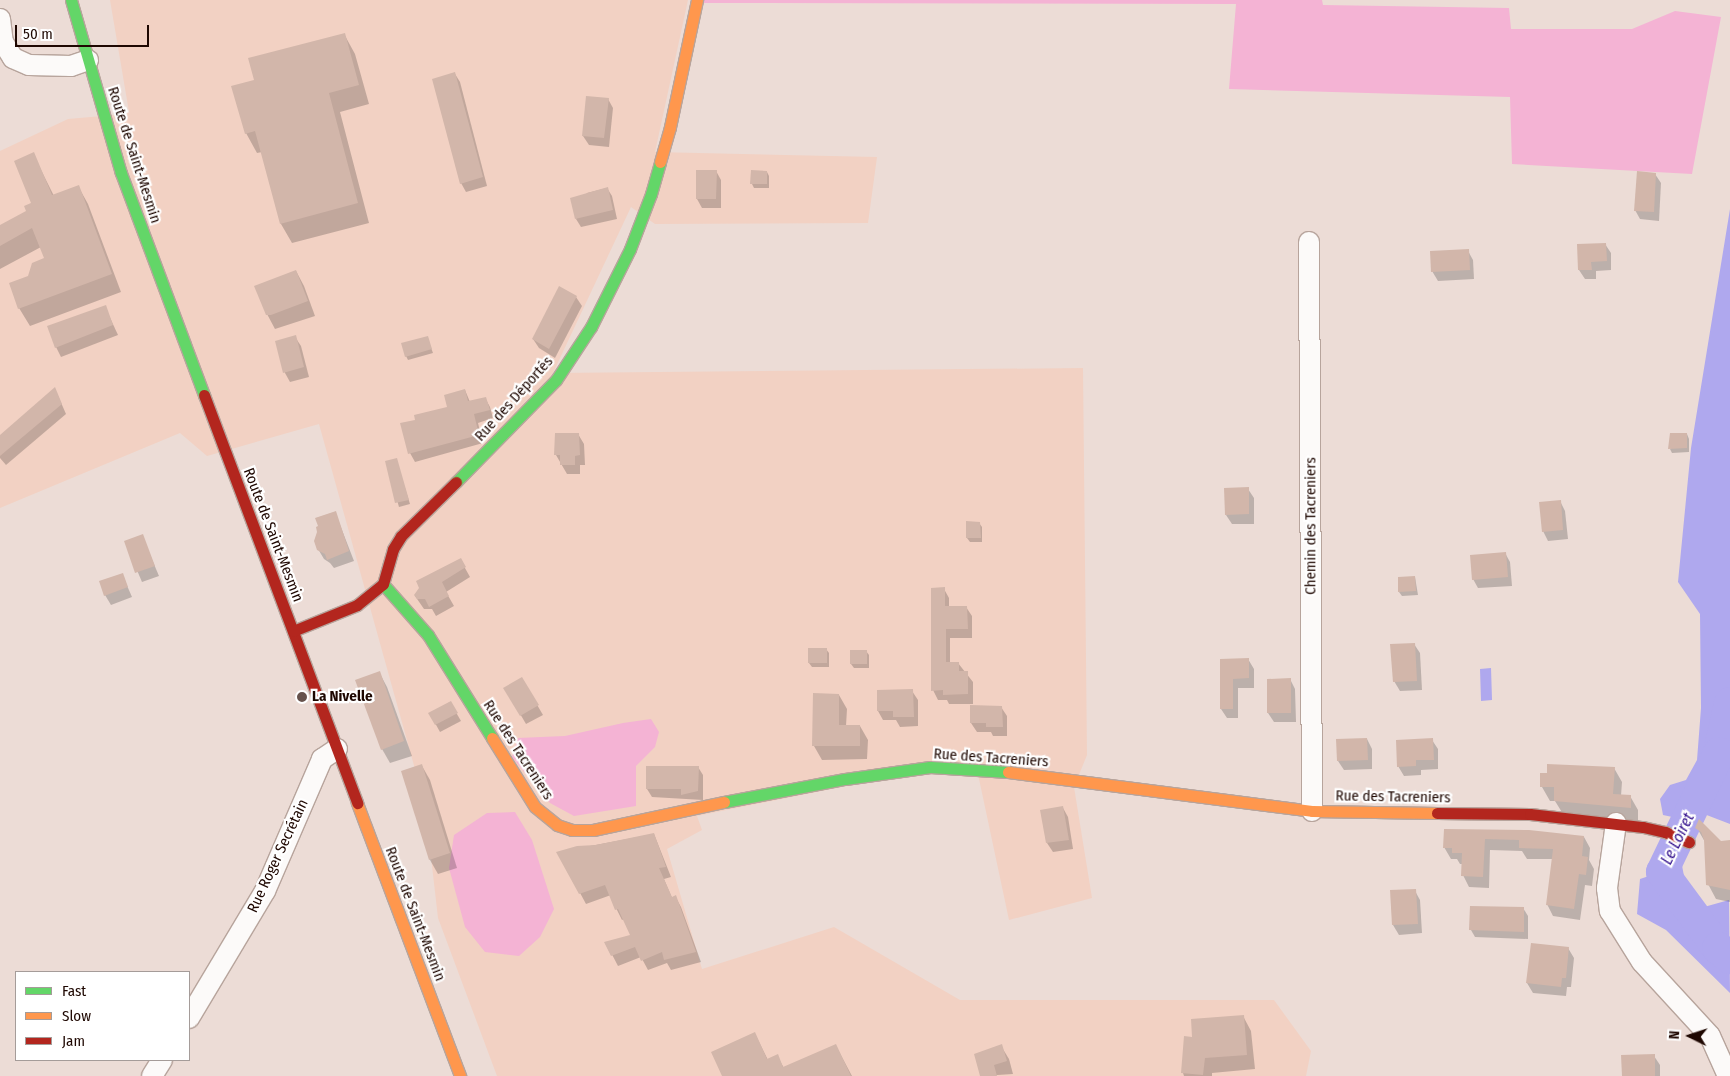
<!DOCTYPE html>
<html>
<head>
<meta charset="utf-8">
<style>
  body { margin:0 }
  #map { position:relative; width:1730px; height:1076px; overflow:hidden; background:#ecdcd6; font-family:"Fira Sans Condensed",sans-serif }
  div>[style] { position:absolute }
  .built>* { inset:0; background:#f2d1c3 }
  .green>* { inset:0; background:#f4b3d4 }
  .water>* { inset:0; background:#afa8ee }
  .shadow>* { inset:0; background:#0003 }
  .river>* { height:32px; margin:-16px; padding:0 16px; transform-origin:16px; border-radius:16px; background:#afa8ee }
  .building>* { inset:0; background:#d2b6aa }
  .roads { filter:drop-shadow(1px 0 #b7a49c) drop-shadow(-1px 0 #b7a49c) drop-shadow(0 1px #b7a49c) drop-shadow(0 -1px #b7a49c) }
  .street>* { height:20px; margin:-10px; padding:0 10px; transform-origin:10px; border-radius:10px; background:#fcfaf9 }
  .fast>* { height:11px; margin:-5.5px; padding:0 5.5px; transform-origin:5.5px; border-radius:5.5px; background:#63d668 }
  .slow>* { height:11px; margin:-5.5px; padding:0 5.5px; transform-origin:5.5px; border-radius:5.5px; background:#ff974d }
  .jam>* { height:11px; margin:-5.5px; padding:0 5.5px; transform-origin:5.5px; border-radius:5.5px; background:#b3261e }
  .dots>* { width:14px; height:14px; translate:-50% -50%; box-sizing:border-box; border:2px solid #fff; border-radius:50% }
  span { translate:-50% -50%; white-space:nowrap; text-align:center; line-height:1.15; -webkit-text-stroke:4.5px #fff; paint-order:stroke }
  .street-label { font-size:15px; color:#1e0701 }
  .poi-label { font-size:15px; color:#1e0701; font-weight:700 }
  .left { translate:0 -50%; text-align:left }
  .water-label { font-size:16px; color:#34128d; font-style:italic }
  .legend { position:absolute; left:15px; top:971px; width:175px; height:90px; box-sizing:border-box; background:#fff; border:1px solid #a59c99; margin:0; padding:6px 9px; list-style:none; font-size:15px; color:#1e0701 }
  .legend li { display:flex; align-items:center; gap:10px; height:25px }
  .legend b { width:25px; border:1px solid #a59c99 }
  .north { position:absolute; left:1665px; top:1011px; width:50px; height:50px; -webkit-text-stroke:4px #fff; paint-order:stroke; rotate:274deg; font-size:14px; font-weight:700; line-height:20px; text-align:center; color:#1e0701 }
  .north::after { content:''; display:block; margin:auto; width:18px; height:22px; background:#1e0701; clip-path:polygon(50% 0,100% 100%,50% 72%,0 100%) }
  .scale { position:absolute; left:15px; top:25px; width:134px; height:22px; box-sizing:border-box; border:2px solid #1e0701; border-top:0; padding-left:6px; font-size:15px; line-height:18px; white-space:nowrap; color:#1e0701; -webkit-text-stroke:4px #fff; paint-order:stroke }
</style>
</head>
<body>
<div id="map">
  <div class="built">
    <div style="clip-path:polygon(110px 0,688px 0,655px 152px,877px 157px,868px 223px,655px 224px,631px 207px,553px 373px,1083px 368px,1087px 755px,1074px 787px,1092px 898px,1009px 920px,975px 760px,697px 816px,702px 830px,667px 849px,702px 969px,834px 927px,960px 1000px,1274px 1000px,1311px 1051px,1306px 1076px,497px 1076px,438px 918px,425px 805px,319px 424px,207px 456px,180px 433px,0 508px,0 151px,68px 119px,125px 114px,129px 112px)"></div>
  </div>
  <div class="green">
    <div style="clip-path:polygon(704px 0,1322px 0,1323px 5px,1509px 8px,1511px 29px,1632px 29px,1675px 11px,1721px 17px,1692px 174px,1512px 164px,1510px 97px,1229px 89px,1236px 4px,704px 3px)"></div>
    <div style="clip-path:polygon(651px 719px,659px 732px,655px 747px,636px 766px,636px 806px,574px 816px,550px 803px,512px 757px,518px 738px,565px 736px,623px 723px)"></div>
    <div style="clip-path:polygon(515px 812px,532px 840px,554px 909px,540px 937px,519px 956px,485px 952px,465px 927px,449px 868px,454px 835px,487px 813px)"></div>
  </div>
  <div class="water">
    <div style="clip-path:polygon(1730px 209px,1730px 824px,1704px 814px,1692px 828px,1677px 818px,1663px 815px,1660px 799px,1670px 785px,1686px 780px,1697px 760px,1701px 708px,1700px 614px,1678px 582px,1691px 448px)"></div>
    <div style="clip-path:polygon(1491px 668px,1492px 700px,1481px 701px,1480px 669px)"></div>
    <div style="clip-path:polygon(1679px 849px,1686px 887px,1704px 907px,1729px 900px,1730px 993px,1666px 930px,1637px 914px,1640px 879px,1661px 872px,1661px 855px)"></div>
  </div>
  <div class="shadow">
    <div style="clip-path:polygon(344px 34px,355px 54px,369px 104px,340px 112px,369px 223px,292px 243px,281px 224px,262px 152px,257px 153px,246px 133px,255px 81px)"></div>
    <div style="clip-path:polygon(455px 74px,460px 82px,487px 186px,466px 192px,461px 183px)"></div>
    <div style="clip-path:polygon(608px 99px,613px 108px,609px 147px,589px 145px,583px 136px)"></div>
    <div style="clip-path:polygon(33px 154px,54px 196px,78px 186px,88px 204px,121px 292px,30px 326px,19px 308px,10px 284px,29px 277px,45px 259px,41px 247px,0 269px,0 227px,27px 212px,33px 204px)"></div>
    <div style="clip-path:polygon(716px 171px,721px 180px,721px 208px,702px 208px,697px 199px)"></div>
    <div style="clip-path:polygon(767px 172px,769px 176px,769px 188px,754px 188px,752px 184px)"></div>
    <div style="clip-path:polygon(1655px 174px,1661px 183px,1659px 221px,1640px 219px,1635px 210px)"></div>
    <div style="clip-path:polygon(607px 188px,612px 196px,617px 219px,581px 227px,576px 219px,587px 193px)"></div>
    <div style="clip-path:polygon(1605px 244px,1611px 253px,1611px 270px,1596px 271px,1596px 279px,1585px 279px,1579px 270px)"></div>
    <div style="clip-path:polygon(1468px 251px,1473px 260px,1474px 279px,1438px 281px,1432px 271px)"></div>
    <div style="clip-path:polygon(296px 271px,304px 286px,315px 316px,275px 329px,267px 314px)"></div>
    <div style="clip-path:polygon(576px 297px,582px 306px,555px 358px,539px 348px,533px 339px)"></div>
    <div style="clip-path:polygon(105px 307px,118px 335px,61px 357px,56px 347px)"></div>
    <div style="clip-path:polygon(295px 337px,301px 346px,309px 377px,290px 382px,285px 373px,276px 342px)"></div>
    <div style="clip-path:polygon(427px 337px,433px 353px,408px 360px,406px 356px)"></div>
    <div style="clip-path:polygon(55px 389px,66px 414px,6px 465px,0 458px,0 437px)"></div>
    <div style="clip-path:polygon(465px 390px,470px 402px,485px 398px,490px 407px,493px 418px,478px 423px,483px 443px,415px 462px,410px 453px,416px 421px,449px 408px)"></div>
    <div style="clip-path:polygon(578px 434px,584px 444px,585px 465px,580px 465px,580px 474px,567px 474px,556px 455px)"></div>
    <div style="clip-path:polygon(1687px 434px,1689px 439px,1689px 452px,1672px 453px,1670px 449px)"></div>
    <div style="clip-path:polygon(396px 459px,410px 504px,399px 507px,386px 462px)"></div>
    <div style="clip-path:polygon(1248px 489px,1254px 498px,1254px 524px,1232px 524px,1226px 515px)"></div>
    <div style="clip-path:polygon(1560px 501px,1565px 511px,1568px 539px,1548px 541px,1543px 531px)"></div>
    <div style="clip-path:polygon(335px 512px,354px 561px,334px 568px,330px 563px,324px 559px,318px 549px)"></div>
    <div style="clip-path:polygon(979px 523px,982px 527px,982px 542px,970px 542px,967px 538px)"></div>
    <div style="clip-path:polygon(142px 536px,159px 576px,142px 582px,125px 542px)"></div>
    <div style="clip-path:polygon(1505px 553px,1510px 562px,1512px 586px,1478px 588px,1473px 579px)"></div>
    <div style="clip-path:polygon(460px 559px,470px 577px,446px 592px,454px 606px,436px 616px,432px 609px,424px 609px,415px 596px)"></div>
    <div style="clip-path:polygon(122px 574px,132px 597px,111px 605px,105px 595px)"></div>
    <div style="clip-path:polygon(1415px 577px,1418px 595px,1402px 596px,1399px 592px)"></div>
    <div style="clip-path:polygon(944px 589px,949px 598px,949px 607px,966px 607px,972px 616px,972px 638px,950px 638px,950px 663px,958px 663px,973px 682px,973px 704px,949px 704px,947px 700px,938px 700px,933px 690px)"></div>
    <div style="clip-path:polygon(1414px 644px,1420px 653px,1422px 690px,1400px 691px,1394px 681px)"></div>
    <div style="clip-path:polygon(826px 649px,829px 653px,829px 667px,812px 667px,809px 663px)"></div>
    <div style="clip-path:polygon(866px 651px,869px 655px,869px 668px,854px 668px,851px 664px)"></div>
    <div style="clip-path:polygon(1248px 659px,1254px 669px,1254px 688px,1238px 688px,1238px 718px,1227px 718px,1221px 709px,1221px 660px)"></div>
    <div style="clip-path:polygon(379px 672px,387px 687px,412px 756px,390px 763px,382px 749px)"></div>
    <div style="clip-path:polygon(522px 679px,543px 715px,526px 724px,505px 688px)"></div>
    <div style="clip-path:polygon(1290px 679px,1295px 689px,1296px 722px,1274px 722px,1268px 713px,1268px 680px)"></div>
    <div style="clip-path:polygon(912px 691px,918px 700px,918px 726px,900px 727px,896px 720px,883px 720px,878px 711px)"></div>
    <div style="clip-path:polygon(839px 695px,847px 709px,846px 726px,860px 726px,868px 740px,867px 759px,822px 760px,814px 746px)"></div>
    <div style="clip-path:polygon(450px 702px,461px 721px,440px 732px,430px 714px)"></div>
    <div style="clip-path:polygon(1001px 707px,1007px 716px,1007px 736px,993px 736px,991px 732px,977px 732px,971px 723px)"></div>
    <div style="clip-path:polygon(1367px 739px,1372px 749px,1372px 769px,1344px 770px,1338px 761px)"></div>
    <div style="clip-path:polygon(1432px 740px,1438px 749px,1438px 769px,1421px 770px,1421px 775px,1404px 776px,1398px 766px)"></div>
    <div style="clip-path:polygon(422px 766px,430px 780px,457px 868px,438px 874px,430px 860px)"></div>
    <div style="clip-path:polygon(698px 767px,703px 775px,703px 800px,652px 797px,647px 789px)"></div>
    <div style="clip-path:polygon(1614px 768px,1622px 782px,1621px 796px,1630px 796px,1638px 810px,1638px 821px,1563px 814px,1555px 801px,1550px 801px,1542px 787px,1541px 774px)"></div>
    <div style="clip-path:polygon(1063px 808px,1068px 817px,1073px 849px,1053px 852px,1047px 843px)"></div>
    <div style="clip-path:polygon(1697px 828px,1720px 842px,1730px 844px,1730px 902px,1716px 899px,1708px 884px,1705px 842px)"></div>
    <div style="clip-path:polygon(1445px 831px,1584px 837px,1590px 848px,1589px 860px,1594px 869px,1592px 886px,1585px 885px,1580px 920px,1553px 916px,1547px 904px,1553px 859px,1527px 859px,1522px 851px,1490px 850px,1489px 888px,1469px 887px,1463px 875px,1463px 864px,1460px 864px,1457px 859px,1451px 859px,1444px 847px)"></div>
    <div style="clip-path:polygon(654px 834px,671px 877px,664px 879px,672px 898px,675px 896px,681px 907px,701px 962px,671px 970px,667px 963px,648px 970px,641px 957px,618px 966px,606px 943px,632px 936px,624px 919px,622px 920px,617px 910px,611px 895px,586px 904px,558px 852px)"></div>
    <div style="clip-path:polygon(1415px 891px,1420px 900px,1422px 933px,1399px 935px,1393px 925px,1392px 892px)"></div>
    <div style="clip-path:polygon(1523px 908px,1528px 916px,1528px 939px,1475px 937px,1471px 930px)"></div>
    <div style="clip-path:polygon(1532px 944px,1568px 948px,1574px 958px,1571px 987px,1567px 987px,1566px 996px,1533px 993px,1527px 983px)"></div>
    <div style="clip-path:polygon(1243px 1016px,1251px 1031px,1255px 1069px,1212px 1073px,1212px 1076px,1184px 1076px,1183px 1073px,1194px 1038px)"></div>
    <div style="clip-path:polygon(755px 1034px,768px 1060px,777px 1056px,784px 1068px,836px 1046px,852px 1076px,723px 1076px)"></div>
    <div style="clip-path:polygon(1001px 1046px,1009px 1059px,1013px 1074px,982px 1076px)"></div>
    <div style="clip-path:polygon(1654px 1056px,1660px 1065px,1660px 1076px,1623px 1076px)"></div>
  </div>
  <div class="river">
    <div style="left:1730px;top:703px;width:51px;rotate:102.4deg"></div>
    <div style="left:1719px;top:753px;width:132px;rotate:115.6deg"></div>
    <div style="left:1662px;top:872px;width:94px;rotate:53.6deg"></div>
    <div style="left:1718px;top:948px;width:16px;rotate:40deg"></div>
  </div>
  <div class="building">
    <div style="clip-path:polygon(345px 33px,359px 85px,329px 93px,358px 203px,280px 224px,255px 131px,245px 134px,231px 86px,254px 80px,248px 58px)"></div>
    <div style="clip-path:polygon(455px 72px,483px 177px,460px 184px,432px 79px)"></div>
    <div style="clip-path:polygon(586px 96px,609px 98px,604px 138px,582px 136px)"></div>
    <div style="clip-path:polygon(34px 152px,52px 195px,79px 185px,112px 274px,18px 309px,9px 283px,28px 276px,32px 263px,44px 258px,32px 228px,0 246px,0 225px,26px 211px,24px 206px,31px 203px,14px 161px)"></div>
    <div style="clip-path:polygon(696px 170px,717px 170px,716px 199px,696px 199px)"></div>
    <div style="clip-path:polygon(751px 170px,767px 171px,767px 184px,750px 184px)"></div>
    <div style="clip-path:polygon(1637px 171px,1656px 173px,1654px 212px,1634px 211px)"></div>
    <div style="clip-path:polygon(608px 187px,613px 210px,575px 219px,570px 198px)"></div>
    <div style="clip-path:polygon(1606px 243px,1607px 261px,1591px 262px,1592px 270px,1578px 270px,1577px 244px)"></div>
    <div style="clip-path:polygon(1469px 249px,1470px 270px,1431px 272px,1430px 251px)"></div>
    <div style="clip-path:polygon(296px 270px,308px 301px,271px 315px,266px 315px,254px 286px)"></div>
    <div style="clip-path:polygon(559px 286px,577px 296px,549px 349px,532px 339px)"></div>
    <div style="clip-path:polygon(106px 305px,113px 325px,55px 348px,47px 326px)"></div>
    <div style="clip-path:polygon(296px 335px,304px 367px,283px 373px,275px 341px)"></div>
    <div style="clip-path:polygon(428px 336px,432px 349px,405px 357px,401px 343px)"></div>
    <div style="clip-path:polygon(55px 387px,62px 404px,0 456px,0 435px)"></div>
    <div style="clip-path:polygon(465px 389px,468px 401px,486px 397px,490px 410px,474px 414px,479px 435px,408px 454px,400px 423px,415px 420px,414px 415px,447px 407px,444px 395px)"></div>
    <div style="clip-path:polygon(555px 433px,579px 433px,580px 455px,575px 456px,575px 465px,560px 465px,560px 455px,554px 455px)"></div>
    <div style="clip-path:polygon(1670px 433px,1687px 433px,1687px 448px,1668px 449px)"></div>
    <div style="clip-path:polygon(397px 458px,409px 500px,395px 503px,385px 461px)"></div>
    <div style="clip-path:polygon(1249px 487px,1249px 514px,1225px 515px,1224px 488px)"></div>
    <div style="clip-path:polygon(1561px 500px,1563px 530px,1542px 532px,1539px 502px)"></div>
    <div style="clip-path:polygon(336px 511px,349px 551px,327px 560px,325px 554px,317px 550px,314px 541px,317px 532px,316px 527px,318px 526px,315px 518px)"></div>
    <div style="clip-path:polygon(966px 521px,980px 522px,981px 538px,966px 538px)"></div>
    <div style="clip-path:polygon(143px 534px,155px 566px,135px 573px,124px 541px)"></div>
    <div style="clip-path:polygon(1506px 552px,1508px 577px,1472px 580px,1470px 555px)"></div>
    <div style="clip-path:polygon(461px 558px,466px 567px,442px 582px,449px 596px,429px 607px,425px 599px,417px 599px,414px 595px,419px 588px,416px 581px)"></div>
    <div style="clip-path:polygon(123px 573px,128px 587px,104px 596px,99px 581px)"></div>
    <div style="clip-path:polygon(1415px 576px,1416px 591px,1398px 592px,1398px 577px)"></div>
    <div style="clip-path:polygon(945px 587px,945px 606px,967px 606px,968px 629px,946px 629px,946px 662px,959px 662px,959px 671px,968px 671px,968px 694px,943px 695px,943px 690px,931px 691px,931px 588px)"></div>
    <div style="clip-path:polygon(1415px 643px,1417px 681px,1393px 682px,1390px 644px)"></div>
    <div style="clip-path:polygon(808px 648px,827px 648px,827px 663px,808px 663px)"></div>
    <div style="clip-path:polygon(850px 650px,867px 650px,867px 664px,850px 664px)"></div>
    <div style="clip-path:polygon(1249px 658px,1249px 678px,1233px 679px,1233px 709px,1220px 709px,1220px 659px)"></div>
    <div style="clip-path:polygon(380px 671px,404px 741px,381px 750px,355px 680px)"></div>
    <div style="clip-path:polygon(522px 677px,539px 705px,520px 716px,503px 688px)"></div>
    <div style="clip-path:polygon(1291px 678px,1291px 713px,1267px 713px,1267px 679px)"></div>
    <div style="clip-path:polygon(913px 689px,914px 717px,893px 717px,893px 711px,877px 711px,877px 690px)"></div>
    <div style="clip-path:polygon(813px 693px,839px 694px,839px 725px,860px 725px,860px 746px,812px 746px)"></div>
    <div style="clip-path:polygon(451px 701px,458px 713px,435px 725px,428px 713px)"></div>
    <div style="clip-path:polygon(970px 705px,1002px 706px,1003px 727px,986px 727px,986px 723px,970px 723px)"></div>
    <div style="clip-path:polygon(1367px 738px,1368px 760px,1337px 761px,1336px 739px)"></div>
    <div style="clip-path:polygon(1433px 738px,1434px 760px,1416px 760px,1416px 766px,1397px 767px,1396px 740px)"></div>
    <div style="clip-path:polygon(422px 764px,450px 853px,429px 860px,401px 771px)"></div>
    <div style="clip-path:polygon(1547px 764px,1615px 767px,1613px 794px,1631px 795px,1631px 808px,1554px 801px,1554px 787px,1540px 787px,1540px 773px,1547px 773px)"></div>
    <div style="clip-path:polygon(646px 766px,699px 766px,698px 791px,681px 795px,681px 789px,646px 789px)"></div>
    <div style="clip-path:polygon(1063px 806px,1069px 840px,1046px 843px,1040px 810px)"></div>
    <div style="clip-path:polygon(1699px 819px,1721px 841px,1730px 840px,1730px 890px,1706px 885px,1704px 840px,1701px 832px,1695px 828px)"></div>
    <div style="clip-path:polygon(1444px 829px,1529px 830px,1584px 836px,1582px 856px,1588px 857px,1586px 875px,1579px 874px,1574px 909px,1546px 905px,1553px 849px,1519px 848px,1519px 840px,1485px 839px,1483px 877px,1461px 876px,1462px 853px,1452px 853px,1452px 848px,1443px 848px)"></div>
    <div style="clip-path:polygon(654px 833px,666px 867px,659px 868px,672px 897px,676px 895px,696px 952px,664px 960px,662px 952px,641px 961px,635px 947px,611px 956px,604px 942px,630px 935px,618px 909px,615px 910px,605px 885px,579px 894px,556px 852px,577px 846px,596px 845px)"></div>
    <div style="clip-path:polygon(1416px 889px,1418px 924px,1392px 925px,1390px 890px)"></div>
    <div style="clip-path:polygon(1470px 906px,1524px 907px,1524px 932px,1469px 930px)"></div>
    <div style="clip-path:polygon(1531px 943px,1569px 947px,1566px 978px,1562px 978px,1561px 987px,1526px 983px)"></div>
    <div style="clip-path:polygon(1244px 1015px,1247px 1055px,1205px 1058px,1203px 1075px,1181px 1073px,1184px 1036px,1192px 1037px,1191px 1019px)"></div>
    <div style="clip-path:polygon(755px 1032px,767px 1059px,778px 1054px,783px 1067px,836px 1044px,851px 1076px,722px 1076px,711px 1052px)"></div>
    <div style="clip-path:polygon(1002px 1044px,1007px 1061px,994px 1065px,997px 1076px,980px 1076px,974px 1054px)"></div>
    <div style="clip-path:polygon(1655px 1054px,1655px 1076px,1622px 1076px,1621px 1055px)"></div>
  </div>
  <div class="roads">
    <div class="street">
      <div style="left:0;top:19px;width:23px;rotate:83deg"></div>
      <div style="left:3px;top:42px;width:19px;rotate:58deg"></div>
      <div style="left:13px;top:58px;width:17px;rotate:24deg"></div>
      <div style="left:29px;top:65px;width:42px;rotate:1.4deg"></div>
      <div style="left:71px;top:66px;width:18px;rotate:-19deg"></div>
      <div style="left:1309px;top:242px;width:569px;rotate:89.7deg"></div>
      <div style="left:1616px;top:823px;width:66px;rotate:97.9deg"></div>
      <div style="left:1607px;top:888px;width:23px;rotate:83deg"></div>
      <div style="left:1610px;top:911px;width:60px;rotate:57.9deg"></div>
      <div style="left:1642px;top:962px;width:100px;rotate:47.4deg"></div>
      <div style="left:1710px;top:1036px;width:44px;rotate:65.8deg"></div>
      <div style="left:189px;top:1018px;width:148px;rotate:-59.1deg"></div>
      <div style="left:265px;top:891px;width:144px;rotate:-66.6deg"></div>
      <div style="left:322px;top:759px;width:18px;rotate:-34deg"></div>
      <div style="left:152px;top:1076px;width:19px;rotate:-58deg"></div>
    </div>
    <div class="fast">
      <div style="left:71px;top:0;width:180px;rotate:73.9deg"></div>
      <div style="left:121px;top:173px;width:237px;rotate:69.5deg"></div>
      <div style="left:456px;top:482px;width:143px;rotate:-45.6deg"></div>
      <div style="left:556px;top:380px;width:64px;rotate:-56.6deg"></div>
      <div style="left:591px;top:327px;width:87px;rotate:-63.4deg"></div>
      <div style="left:630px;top:249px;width:59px;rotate:-69.1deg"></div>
      <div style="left:651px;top:194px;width:33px;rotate:-74deg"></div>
      <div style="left:383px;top:584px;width:68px;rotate:48.6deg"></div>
      <div style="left:428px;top:635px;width:121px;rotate:58.1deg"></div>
      <div style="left:724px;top:802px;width:123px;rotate:-10.8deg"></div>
      <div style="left:845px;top:779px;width:86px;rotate:-8deg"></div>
      <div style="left:930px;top:767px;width:78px;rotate:3.7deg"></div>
    </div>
    <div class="slow">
      <div style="left:660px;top:162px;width:36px;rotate:-74deg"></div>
      <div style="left:670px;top:127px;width:130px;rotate:-78deg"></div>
      <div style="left:492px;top:738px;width:81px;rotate:58.1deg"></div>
      <div style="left:535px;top:807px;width:28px;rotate:39deg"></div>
      <div style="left:557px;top:825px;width:16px;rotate:18deg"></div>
      <div style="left:572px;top:830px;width:21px"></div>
      <div style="left:593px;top:830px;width:134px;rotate:-12.1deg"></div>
      <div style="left:1008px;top:772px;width:306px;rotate:7.3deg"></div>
      <div style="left:1312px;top:811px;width:125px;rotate:0.9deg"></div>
      <div style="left:357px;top:803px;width:292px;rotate:69.3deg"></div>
    </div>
    <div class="jam">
      <div style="left:204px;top:395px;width:436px;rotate:69.4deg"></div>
      <div style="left:293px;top:631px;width:69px;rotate:-22.1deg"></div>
      <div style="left:357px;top:605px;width:33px;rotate:-39deg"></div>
      <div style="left:383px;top:584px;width:36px;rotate:-74deg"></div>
      <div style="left:393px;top:549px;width:15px;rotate:-58deg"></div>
      <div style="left:401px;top:536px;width:77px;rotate:-44.5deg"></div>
      <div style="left:1437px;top:813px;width:93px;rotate:0.6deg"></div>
      <div style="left:1530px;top:814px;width:114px;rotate:6.6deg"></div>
      <div style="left:1643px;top:827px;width:23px;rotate:13deg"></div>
      <div style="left:1665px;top:832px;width:26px;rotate:23deg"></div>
    </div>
  </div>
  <div class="dots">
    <div style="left:302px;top:697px;background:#66524c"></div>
  </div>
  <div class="street-label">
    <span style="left:134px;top:155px;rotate:72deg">Route de Saint-Mesmin</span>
    <span style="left:514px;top:399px;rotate:-48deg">Rue des Déportés</span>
    <span style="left:1311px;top:526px;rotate:-90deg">Chemin des Tacreniers</span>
    <span style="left:273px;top:535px;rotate:69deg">Route de Saint-Mesmin</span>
    <span style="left:518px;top:750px;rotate:57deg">Rue des Tacreniers</span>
    <span style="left:991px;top:758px;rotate:4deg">Rue des Tacreniers</span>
    <span style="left:1393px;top:797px;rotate:1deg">Rue des Tacreniers</span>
    <span style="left:278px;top:856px;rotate:-65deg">Rue Roger Secrétain</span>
    <span style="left:415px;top:914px;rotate:69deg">Route de Saint-Mesmin</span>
  </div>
  <div class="poi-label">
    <span class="left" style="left:312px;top:697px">La Nivelle</span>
  </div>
  <div class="water-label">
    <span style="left:1678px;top:839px;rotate:-64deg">Le Loiret</span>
  </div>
  <ul class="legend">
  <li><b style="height:6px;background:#63d668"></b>Fast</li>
  <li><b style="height:6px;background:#ff974d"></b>Slow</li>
  <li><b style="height:6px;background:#b3261e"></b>Jam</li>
  </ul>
  <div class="north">N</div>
  <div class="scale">50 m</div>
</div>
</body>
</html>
